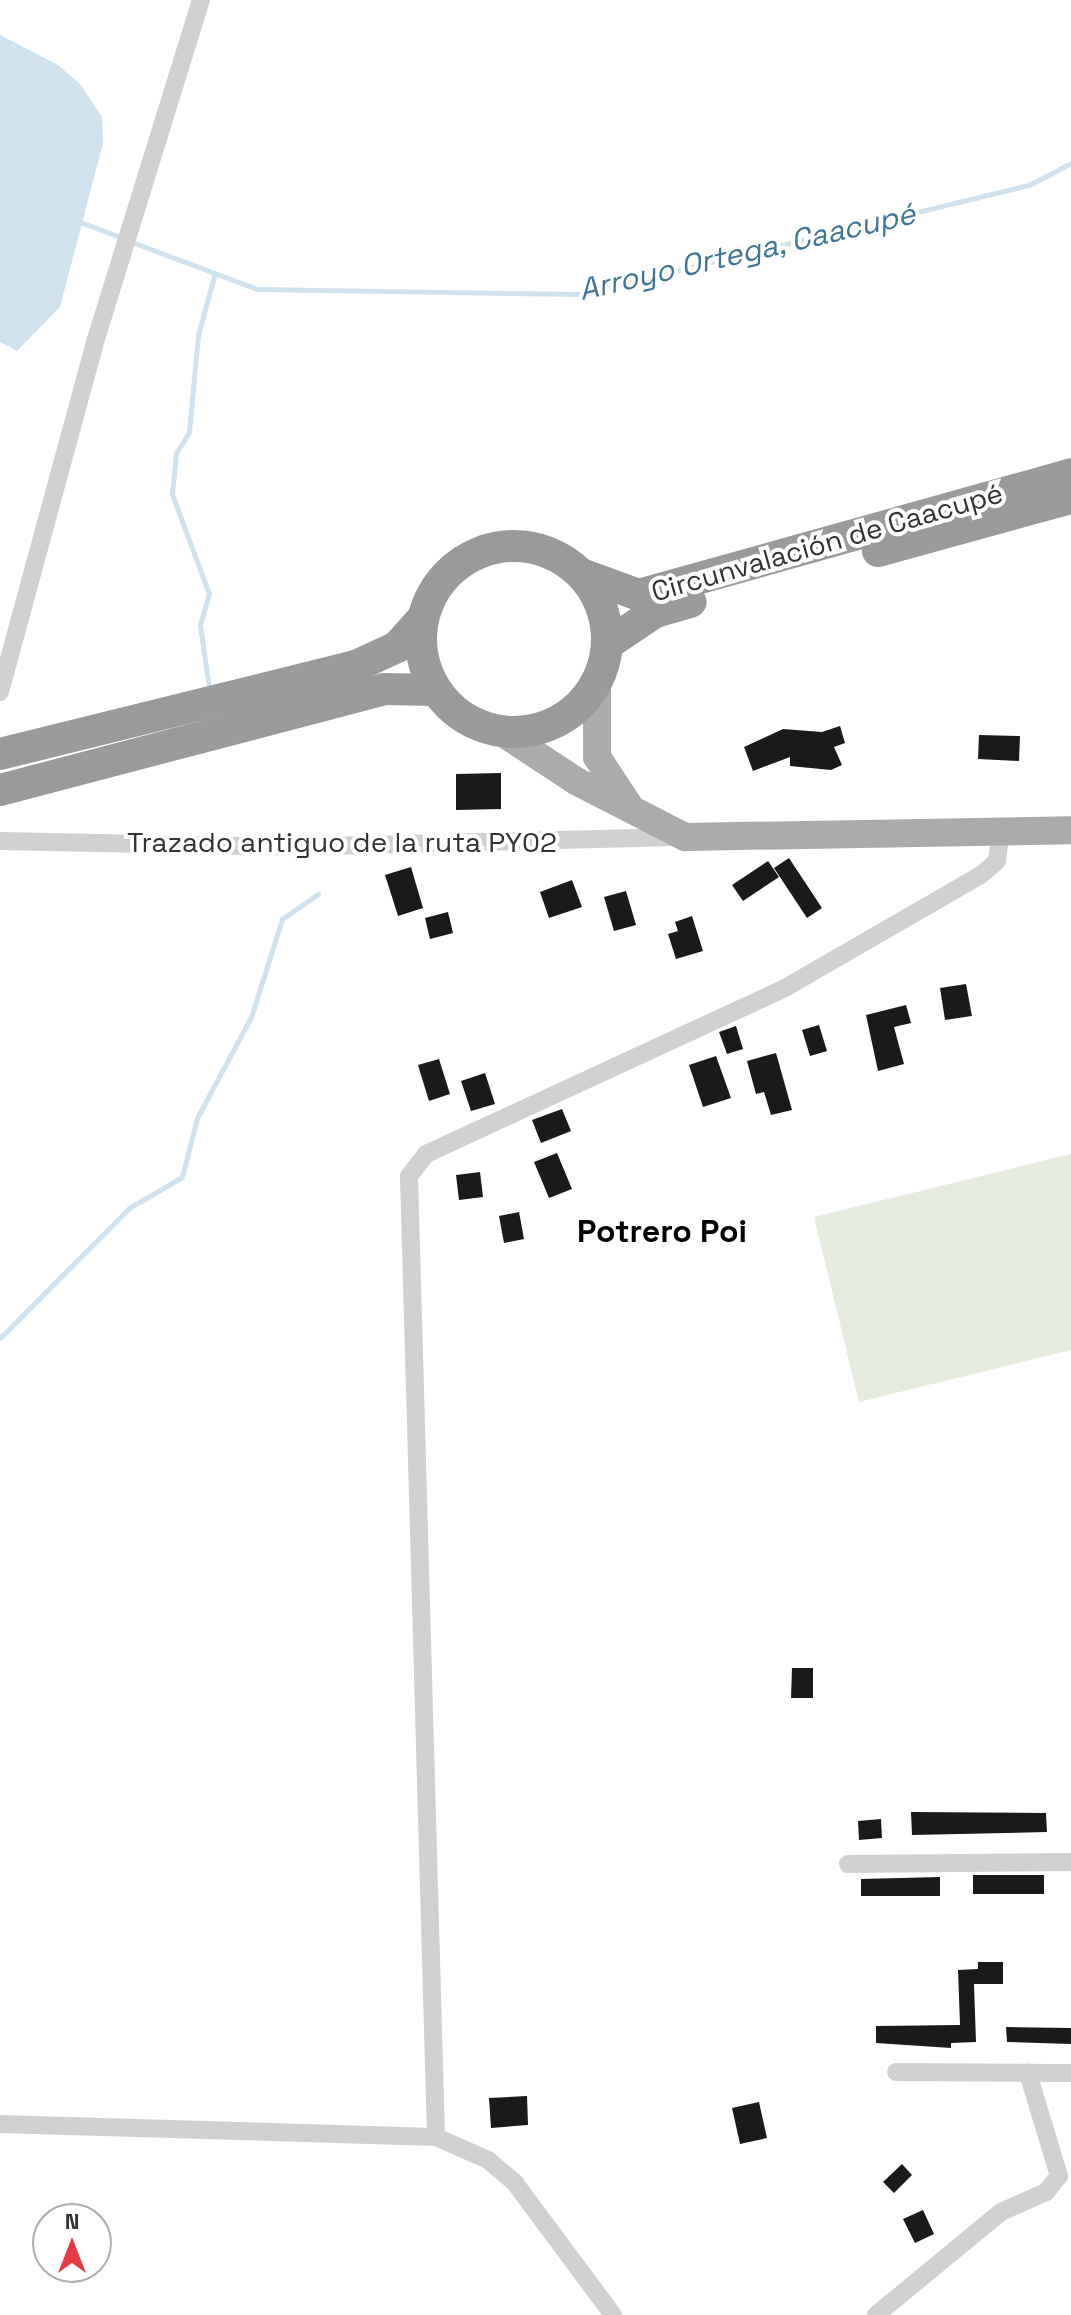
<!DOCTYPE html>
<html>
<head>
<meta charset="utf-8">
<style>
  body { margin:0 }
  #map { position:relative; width:1071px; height:2315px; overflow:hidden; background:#fff; font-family:"Space Grotesk",sans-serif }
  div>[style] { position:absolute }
  .green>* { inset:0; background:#e6ecdf }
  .water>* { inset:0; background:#cfe2ee }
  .stream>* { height:5px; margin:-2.5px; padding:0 2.5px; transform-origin:2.5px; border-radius:2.5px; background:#cfe2ee }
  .building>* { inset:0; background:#1a1a1a }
  .street>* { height:18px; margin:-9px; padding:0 9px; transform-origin:9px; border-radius:9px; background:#d0d0d0 }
  .primary>* { height:28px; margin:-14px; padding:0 14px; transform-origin:14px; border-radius:14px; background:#ababab }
  .highway>* { height:32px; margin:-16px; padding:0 16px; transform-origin:16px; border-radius:16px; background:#9a9a9a }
  .highway>.ring { margin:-16px; padding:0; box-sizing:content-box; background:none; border:32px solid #9a9a9a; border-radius:50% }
  span { translate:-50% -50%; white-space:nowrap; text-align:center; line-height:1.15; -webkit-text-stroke:8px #fff; paint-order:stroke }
  .street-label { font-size:28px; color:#333 }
  .water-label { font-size:30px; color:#3f7597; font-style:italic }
  .quarter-label { font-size:32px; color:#000; font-weight:700 }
  .north { position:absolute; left:32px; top:2203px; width:80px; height:80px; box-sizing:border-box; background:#fff; border:2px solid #adadad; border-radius:50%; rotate:0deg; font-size:22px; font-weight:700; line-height:32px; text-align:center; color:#333 }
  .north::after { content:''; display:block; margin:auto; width:28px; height:36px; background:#e63946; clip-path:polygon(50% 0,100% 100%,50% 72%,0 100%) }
</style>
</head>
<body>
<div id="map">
  <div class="green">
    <div style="clip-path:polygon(1071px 1154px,1071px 1350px,859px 1402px,814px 1217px)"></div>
  </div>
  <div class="water">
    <div style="clip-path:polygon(0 35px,58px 65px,81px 85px,102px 117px,103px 143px,60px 307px,17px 351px,0 342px)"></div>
  </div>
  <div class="stream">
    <div style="left:80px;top:222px;width:46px;rotate:20.4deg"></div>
    <div style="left:132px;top:242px;width:134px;rotate:20.6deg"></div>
    <div style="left:257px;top:289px;width:324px;rotate:0.9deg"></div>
    <div style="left:581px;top:294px;width:461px;rotate:-13.7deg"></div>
    <div style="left:1029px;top:185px;width:47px;rotate:-27.6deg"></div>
    <div style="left:209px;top:688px;width:64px;rotate:-98.1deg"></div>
    <div style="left:200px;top:625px;width:32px;rotate:-74deg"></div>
    <div style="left:209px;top:594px;width:107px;rotate:-110.3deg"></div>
    <div style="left:172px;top:494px;width:41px;rotate:-84.4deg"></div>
    <div style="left:176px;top:453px;width:25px;rotate:-58deg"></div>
    <div style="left:189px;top:432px;width:97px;rotate:-84.7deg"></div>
    <div style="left:198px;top:335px;width:64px;rotate:-74.7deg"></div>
    <div style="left:0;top:1338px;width:183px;rotate:-45.2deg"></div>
    <div style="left:129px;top:1208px;width:61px;rotate:-30.3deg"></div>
    <div style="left:182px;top:1177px;width:61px;rotate:-75.7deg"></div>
    <div style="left:197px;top:1118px;width:115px;rotate:-61.9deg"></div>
    <div style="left:251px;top:1017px;width:103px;rotate:-72.4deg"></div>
    <div style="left:282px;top:919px;width:44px;rotate:-34.8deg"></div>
  </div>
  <div class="building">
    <div style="clip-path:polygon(840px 726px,845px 743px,834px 747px,842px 765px,831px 770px,790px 766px,790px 757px,753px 771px,744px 747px,783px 729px,822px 732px)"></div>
    <div style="clip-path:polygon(979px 735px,1020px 736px,1019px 761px,978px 759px)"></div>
    <div style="clip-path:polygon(501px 773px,501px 809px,456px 810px,456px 774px)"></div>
    <div style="clip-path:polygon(789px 858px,822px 908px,807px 918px,774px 868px)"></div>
    <div style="clip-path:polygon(768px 861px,779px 877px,743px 901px,732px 885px)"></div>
    <div style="clip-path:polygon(411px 867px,423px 908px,398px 916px,385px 875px)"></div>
    <div style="clip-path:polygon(572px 880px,582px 907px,549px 918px,540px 892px)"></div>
    <div style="clip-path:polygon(626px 891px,636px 925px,614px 931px,604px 897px)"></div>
    <div style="clip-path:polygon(448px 912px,453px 933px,430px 939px,425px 918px)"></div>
    <div style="clip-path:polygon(692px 916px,703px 951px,676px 959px,668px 934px,678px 931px,675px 922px)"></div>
    <div style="clip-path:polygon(966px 984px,972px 1016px,945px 1020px,940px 988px)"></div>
    <div style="clip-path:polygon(906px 1005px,911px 1023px,894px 1027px,904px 1064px,878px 1071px,866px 1015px)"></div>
    <div style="clip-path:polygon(819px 1025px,827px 1051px,810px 1056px,802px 1030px)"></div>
    <div style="clip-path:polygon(736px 1026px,743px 1049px,727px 1054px,719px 1032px)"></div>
    <div style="clip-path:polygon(776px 1053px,792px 1110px,771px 1115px,764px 1092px,756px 1094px,747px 1061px)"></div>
    <div style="clip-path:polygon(716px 1056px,731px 1098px,703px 1107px,689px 1065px)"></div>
    <div style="clip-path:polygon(439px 1059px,450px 1094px,429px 1101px,418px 1065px)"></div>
    <div style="clip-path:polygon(485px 1073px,495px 1104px,471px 1111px,461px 1081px)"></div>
    <div style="clip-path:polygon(562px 1109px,571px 1131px,541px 1143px,532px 1120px)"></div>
    <div style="clip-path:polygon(557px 1153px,572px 1189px,549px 1198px,534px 1162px)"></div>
    <div style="clip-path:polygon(480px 1172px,483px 1197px,459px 1200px,456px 1175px)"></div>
    <div style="clip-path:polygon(519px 1212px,524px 1239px,504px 1243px,499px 1216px)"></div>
    <div style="clip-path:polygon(792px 1668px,813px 1668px,813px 1698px,791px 1698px)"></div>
    <div style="clip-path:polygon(911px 1812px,1046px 1813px,1047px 1832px,912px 1835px)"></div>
    <div style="clip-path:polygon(881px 1819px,882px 1838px,859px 1840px,858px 1821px)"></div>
    <div style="clip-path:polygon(973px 1875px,1044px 1875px,1044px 1894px,973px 1894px)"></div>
    <div style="clip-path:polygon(940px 1877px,940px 1896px,861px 1896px,861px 1879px)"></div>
    <div style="clip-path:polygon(978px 1962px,1003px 1962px,1003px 1984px,974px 1984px,976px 2042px,951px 2043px,951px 2048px,876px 2043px,876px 2026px,960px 2025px,958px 1970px,978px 1969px)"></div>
    <div style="clip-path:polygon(1006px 2027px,1071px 2028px,1071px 2044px,1007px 2042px)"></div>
    <div style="clip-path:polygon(527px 2096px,528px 2125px,491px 2128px,489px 2098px)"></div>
    <div style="clip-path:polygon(759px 2102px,767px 2138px,740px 2144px,732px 2108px)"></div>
    <div style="clip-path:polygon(902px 2164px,912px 2175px,894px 2193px,883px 2182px)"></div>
    <div style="clip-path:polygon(923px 2210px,934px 2234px,915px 2243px,903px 2219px)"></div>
  </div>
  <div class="street">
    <div style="left:0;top:692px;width:366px;rotate:-74.8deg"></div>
    <div style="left:96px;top:339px;width:355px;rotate:-72.8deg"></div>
    <div style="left:0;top:841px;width:293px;rotate:1.2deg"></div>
    <div style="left:293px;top:847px;width:384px;rotate:-1.5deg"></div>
    <div style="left:848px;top:1864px;width:223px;rotate:-0.5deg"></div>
    <div style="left:896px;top:2072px;width:175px;rotate:0.3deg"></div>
    <div style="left:0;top:2124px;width:436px;rotate:1.7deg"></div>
    <div style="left:436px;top:2137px;width:57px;rotate:23.9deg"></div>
    <div style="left:488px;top:2160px;width:35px;rotate:40deg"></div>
    <div style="left:515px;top:2183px;width:164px;rotate:53.4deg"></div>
    <div style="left:436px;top:2137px;width:961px;rotate:-91.61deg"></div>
    <div style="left:409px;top:1176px;width:28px;rotate:-52deg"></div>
    <div style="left:426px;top:1154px;width:396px;rotate:-24.8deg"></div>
    <div style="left:785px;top:988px;width:226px;rotate:-30deg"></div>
    <div style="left:981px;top:875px;width:21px;rotate:-41deg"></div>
    <div style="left:997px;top:861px;width:31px;rotate:-83deg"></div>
    <div style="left:876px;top:2315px;width:162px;rotate:-39.5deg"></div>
    <div style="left:1001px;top:2212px;width:49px;rotate:-24deg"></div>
    <div style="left:1046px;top:2192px;width:21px;rotate:-51deg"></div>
    <div style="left:1059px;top:2176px;width:108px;rotate:-106.8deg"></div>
  </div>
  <div class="primary">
    <div style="left:597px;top:684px;width:73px;rotate:90deg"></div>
    <div style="left:597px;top:757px;width:60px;rotate:56.6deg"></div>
    <div style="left:500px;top:731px;width:91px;rotate:33.3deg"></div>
    <div style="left:576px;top:781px;width:123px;rotate:27.2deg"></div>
    <div style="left:685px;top:837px;width:386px;rotate:-1deg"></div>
  </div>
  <div class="highway">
    <div class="ring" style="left:421px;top:546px;width:154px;height:154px"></div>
    <div style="left:878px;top:551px;width:200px;rotate:-15.4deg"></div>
    <div style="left:584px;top:575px;width:59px;rotate:20deg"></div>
    <div style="left:639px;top:595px;width:449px;rotate:-15.6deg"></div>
    <div style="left:609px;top:643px;width:55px;rotate:-34deg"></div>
    <div style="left:655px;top:612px;width:37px;rotate:-16deg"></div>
    <div style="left:0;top:754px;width:367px;rotate:-13.9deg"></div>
    <div style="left:356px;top:666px;width:45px;rotate:-24.9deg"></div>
    <div style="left:397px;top:647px;width:39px;rotate:-48deg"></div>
    <div style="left:0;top:790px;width:397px;rotate:-14.7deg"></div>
    <div style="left:384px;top:689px;width:52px;rotate:1.1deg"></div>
  </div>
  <div class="street-label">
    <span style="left:827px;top:542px;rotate:-16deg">Circunvalación de Caacupé</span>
    <span style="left:342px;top:842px">Trazado antiguo de la ruta PY02</span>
  </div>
  <div class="water-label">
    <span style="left:747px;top:252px;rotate:-13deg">Arroyo Ortega, Caacupé</span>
  </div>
  <div class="quarter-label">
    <span style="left:662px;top:1231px">Potrero Poi</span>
  </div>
  <div class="north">N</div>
</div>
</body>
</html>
